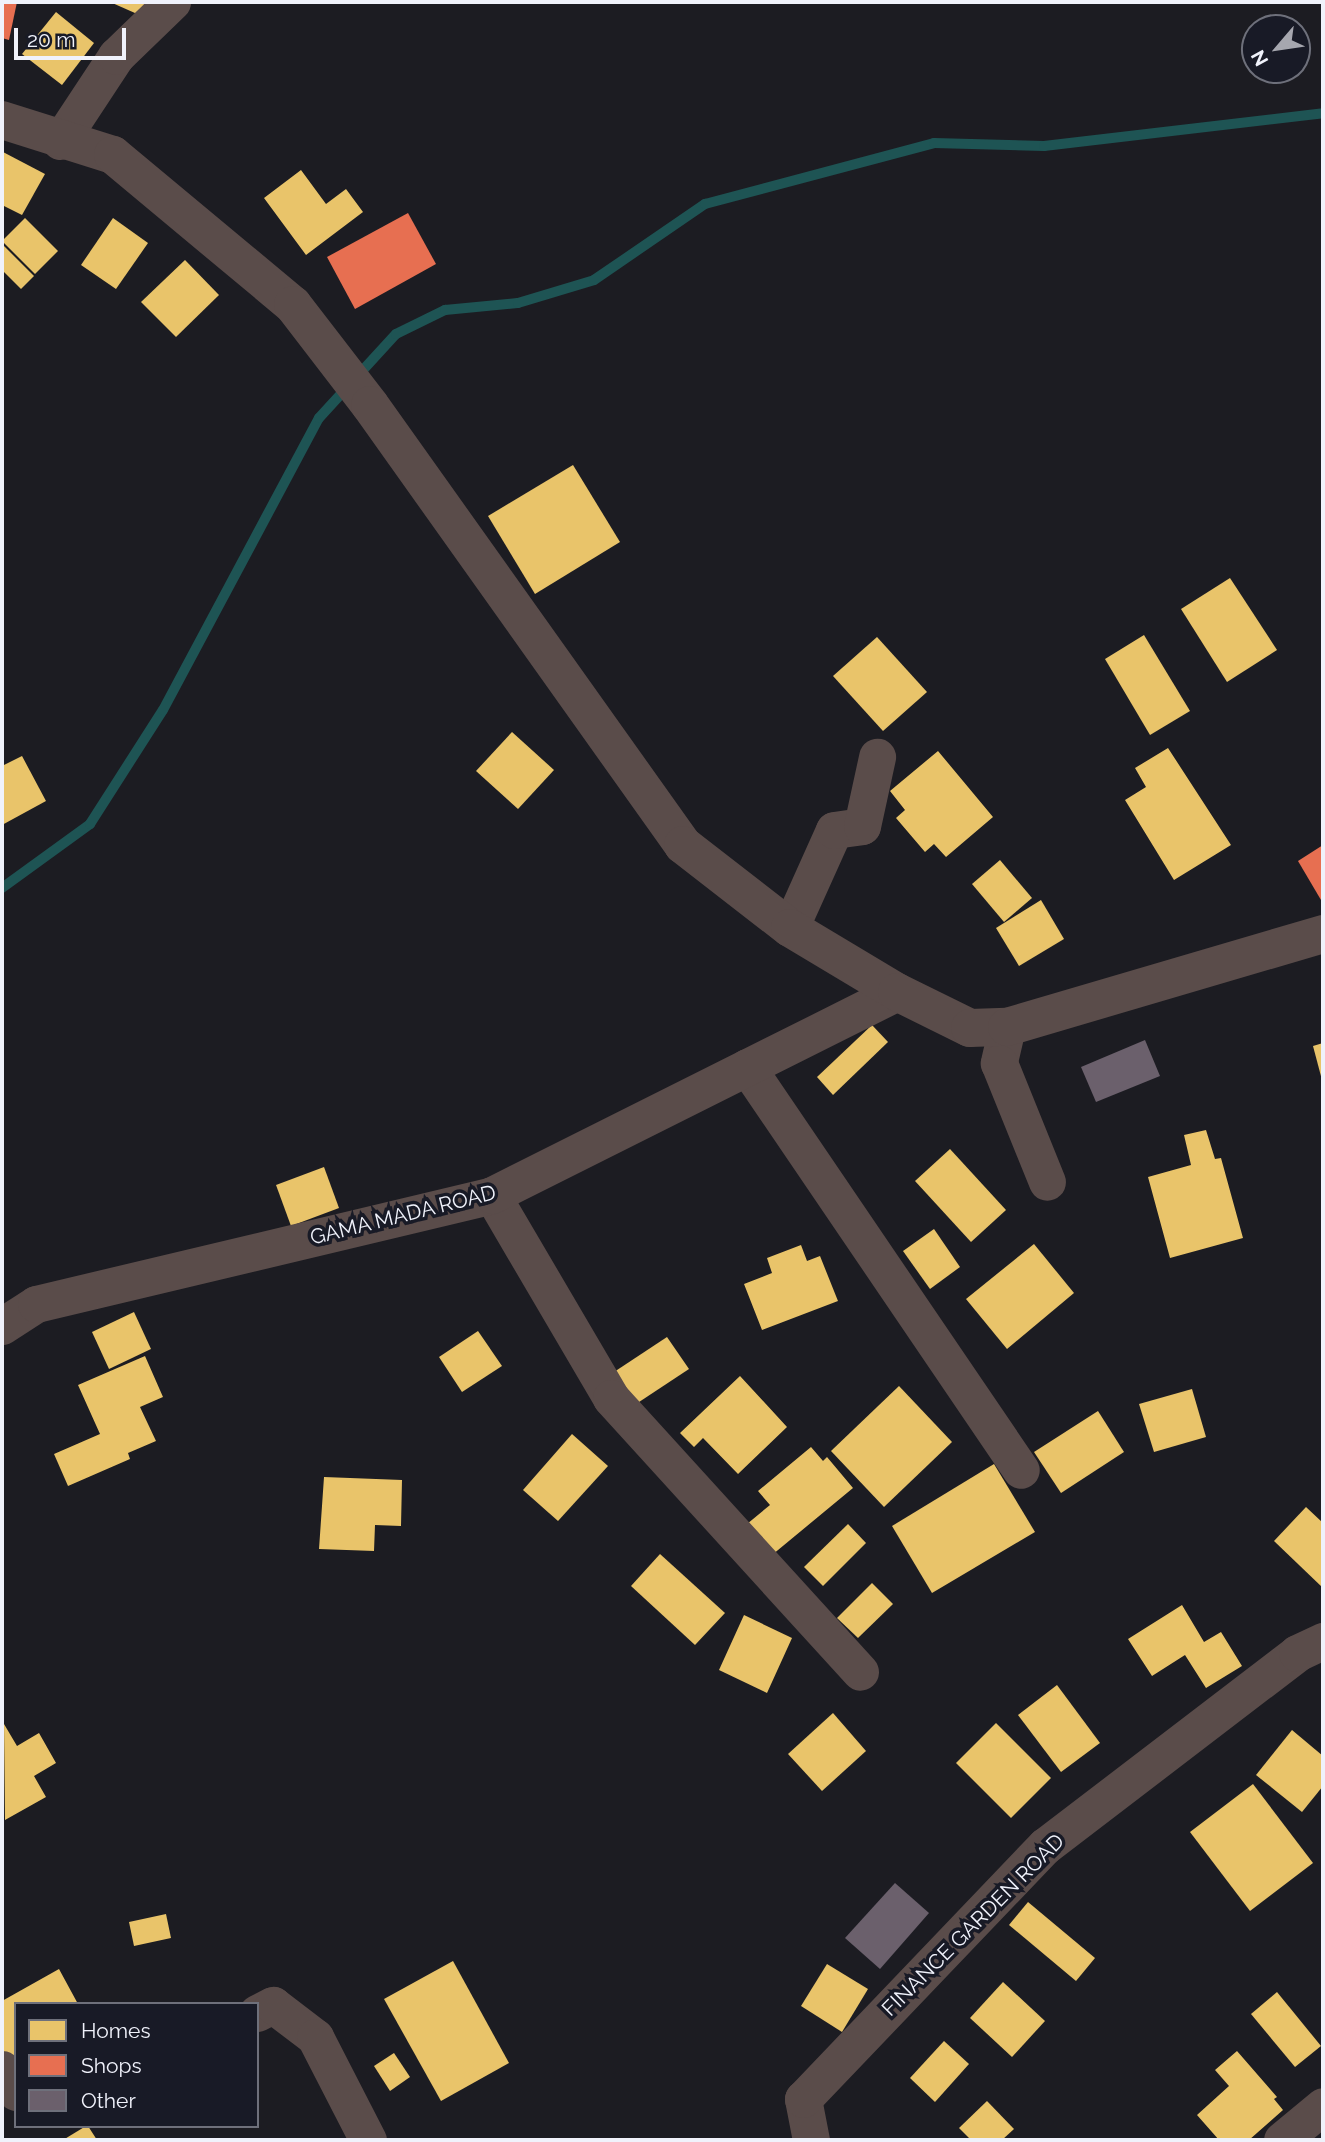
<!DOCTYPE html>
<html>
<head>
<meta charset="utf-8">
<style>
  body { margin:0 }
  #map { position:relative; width:1325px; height:2142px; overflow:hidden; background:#1c1c22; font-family:Raleway,sans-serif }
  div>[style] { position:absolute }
  .homes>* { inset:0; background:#e9c46a }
  .shops>* { inset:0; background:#e76f51 }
  .stream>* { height:10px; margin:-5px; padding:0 5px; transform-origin:5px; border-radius:5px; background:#1e5454 }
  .building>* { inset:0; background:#6b606c }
  .minor>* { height:37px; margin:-18.5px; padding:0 18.5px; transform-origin:18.5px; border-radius:18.5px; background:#5a4c4a }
  .tertiary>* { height:38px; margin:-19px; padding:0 19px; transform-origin:19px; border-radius:19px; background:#5a4c4a }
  span { translate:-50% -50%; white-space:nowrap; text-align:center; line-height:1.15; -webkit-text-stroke:7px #181a26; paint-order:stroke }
  .street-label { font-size:21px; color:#f0f2fb }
  .frame { position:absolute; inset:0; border:4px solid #f0f2fb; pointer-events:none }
  .legend { position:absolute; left:14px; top:2002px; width:245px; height:126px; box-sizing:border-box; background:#181a26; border:2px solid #6e707b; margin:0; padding:9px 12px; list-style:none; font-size:21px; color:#f0f2fb }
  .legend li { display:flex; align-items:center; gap:14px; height:35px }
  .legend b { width:35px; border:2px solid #6e707b }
  .north { position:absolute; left:1241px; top:14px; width:70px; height:70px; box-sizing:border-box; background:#181a26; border:2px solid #6e707b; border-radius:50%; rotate:241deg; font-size:19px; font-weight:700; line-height:28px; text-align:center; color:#f0f2fb }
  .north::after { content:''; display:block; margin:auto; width:24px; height:32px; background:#a6a7af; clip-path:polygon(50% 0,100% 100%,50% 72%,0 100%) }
  .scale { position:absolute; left:14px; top:28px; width:112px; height:32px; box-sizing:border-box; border:4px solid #f0f2fb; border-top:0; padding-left:9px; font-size:21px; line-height:24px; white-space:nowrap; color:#f0f2fb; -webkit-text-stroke:5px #181a26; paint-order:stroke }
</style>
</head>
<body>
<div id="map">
  <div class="homes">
    <div style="clip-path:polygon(110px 2px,152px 2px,144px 17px)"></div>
    <div style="clip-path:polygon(56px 12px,94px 43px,62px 85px,22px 54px)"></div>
    <div style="clip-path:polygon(3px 152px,45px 174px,22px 215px,2px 205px)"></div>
    <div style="clip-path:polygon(301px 170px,326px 204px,346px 189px,363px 212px,306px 255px,264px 198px)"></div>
    <div style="clip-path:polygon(25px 218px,58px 251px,35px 274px,2px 241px)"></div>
    <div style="clip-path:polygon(113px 218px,148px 243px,116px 289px,81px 265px)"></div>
    <div style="clip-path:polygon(2px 244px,34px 276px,21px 289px,2px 270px)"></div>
    <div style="clip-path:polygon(185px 260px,219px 295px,176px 337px,141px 302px)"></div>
    <div style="clip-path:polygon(573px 465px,620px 542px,535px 594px,488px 516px)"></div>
    <div style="clip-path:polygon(1230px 578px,1277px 650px,1227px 682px,1181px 609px)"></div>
    <div style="clip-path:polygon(1144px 635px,1190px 711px,1150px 735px,1105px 659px)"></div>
    <div style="clip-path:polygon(877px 637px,927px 692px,883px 731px,833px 676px)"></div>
    <div style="clip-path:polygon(512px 732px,554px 770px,518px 809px,476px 771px)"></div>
    <div style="clip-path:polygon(1168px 748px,1231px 845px,1174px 880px,1125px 800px,1146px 787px,1135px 768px)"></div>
    <div style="clip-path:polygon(938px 751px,993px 817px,946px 857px,934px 844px,925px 852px,896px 818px,905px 810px,890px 791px)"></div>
    <div style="clip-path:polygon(22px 756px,46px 801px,2px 825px,2px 766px)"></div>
    <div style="clip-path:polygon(1000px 860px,1032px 898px,1004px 922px,972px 884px)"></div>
    <div style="clip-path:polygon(1041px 900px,1064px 939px,1019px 966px,996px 928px)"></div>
    <div style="clip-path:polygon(872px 1025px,888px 1042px,833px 1095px,817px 1077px)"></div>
    <div style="clip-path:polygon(1323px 1043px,1323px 1080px,1322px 1080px,1313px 1046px)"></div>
    <div style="clip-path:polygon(1206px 1130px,1215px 1159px,1221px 1158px,1243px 1238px,1170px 1258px,1148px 1177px,1191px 1165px,1184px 1135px)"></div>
    <div style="clip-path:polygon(950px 1149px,1006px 1210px,971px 1242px,915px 1181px)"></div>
    <div style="clip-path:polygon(324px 1167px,339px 1208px,291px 1226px,276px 1185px)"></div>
    <div style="clip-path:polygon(934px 1229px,960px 1267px,930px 1289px,903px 1251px)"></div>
    <div style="clip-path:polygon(1034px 1244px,1074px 1293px,1007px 1349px,966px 1299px)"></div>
    <div style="clip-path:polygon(801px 1245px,807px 1261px,820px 1256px,838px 1301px,762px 1330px,744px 1284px,772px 1273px,767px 1258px)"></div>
    <div style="clip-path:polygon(134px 1312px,151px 1349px,109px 1369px,92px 1332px)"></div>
    <div style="clip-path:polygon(478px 1331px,502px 1366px,462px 1392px,439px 1357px)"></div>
    <div style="clip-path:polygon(667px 1337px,689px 1369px,633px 1406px,611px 1374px)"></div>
    <div style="clip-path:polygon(145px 1356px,163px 1397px,140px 1407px,156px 1441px,128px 1453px,130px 1459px,68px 1486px,54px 1454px,100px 1434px,78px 1385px)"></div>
    <div style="clip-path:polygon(740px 1376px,787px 1427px,738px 1474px,703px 1438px,694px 1447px,680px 1433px)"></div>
    <div style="clip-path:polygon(899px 1386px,952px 1442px,884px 1507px,831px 1451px)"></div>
    <div style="clip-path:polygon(1192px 1389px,1206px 1437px,1154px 1452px,1139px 1404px)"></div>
    <div style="clip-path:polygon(1098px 1411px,1124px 1452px,1061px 1493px,1034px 1452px)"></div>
    <div style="clip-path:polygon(572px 1434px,608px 1466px,558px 1521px,523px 1490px)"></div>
    <div style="clip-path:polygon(811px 1447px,823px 1461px,827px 1457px,853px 1488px,772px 1555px,747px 1524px,770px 1505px,758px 1491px)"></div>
    <div style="clip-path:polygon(994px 1464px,1035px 1532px,932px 1593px,892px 1526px)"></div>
    <div style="clip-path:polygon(324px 1477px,402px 1480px,401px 1526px,375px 1525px,374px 1551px,319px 1549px)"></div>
    <div style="clip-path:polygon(1306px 1507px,1323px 1523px,1323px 1588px,1274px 1541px)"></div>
    <div style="clip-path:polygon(848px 1524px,866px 1543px,823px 1586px,804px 1567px)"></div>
    <div style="clip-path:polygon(660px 1554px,725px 1613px,695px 1645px,631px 1586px)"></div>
    <div style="clip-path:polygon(872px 1583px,893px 1604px,858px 1638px,837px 1618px)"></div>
    <div style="clip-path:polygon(1182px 1605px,1204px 1642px,1221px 1632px,1242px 1666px,1206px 1688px,1185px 1655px,1152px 1676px,1128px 1639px)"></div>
    <div style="clip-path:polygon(744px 1615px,792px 1638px,767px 1693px,719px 1670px)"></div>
    <div style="clip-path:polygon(1057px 1685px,1100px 1743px,1061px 1772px,1018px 1715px)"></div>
    <div style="clip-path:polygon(833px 1713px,866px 1751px,822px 1791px,788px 1754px)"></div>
    <div style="clip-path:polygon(996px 1723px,1051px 1778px,1011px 1818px,956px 1763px)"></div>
    <div style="clip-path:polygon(4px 1724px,17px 1746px,39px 1733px,56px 1763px,34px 1776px,46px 1797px,5px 1820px)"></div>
    <div style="clip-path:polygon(1292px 1730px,1323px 1756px,1323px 1786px,1302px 1812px,1256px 1775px)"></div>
    <div style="clip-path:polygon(1253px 1784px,1313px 1863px,1250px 1911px,1190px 1832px)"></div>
    <div style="clip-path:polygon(1028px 1902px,1095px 1958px,1076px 1981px,1009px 1925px)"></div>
    <div style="clip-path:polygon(166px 1914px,171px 1938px,134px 1946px,129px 1922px)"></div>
    <div style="clip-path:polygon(453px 1961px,509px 2063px,441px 2101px,384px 1999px)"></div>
    <div style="clip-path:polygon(827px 1964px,868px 1989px,842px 2032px,801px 2006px)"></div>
    <div style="clip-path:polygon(59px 1969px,78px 2004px,16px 2004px,16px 2075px,2px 2051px,2px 2001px)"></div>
    <div style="clip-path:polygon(1003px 1982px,1045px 2021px,1012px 2057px,970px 2018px)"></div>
    <div style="clip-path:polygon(1277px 1992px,1321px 2046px,1295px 2067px,1251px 2014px)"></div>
    <div style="clip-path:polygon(944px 2041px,969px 2064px,935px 2102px,910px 2078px)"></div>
    <div style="clip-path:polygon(1237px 2051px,1277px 2097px,1274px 2099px,1283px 2110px,1249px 2140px,1219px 2140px,1197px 2115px,1229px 2086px,1215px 2070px)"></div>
    <div style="clip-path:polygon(394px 2053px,410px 2077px,390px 2091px,374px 2066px)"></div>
    <div style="clip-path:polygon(987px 2101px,1014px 2129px,1002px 2140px,971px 2140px,959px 2128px)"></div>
    <div style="clip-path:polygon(88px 2126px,97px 2140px,63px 2140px,86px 2126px)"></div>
  </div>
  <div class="shops">
    <div style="clip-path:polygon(2px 2px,17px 2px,9px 40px,2px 38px)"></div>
    <div style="clip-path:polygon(408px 213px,436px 264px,355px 309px,327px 257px)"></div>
    <div style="clip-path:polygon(1323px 845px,1323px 899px,1321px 900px,1298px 861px)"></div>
  </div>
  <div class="stream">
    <div style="left:2px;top:888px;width:109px;rotate:-36deg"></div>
    <div style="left:90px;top:824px;width:135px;rotate:-57.4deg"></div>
    <div style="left:163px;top:710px;width:331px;rotate:-61.9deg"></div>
    <div style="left:319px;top:418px;width:114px;rotate:-47.5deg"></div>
    <div style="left:396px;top:334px;width:55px;rotate:-26.1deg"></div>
    <div style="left:445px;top:310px;width:73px;rotate:-5.5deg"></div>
    <div style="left:518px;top:303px;width:79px;rotate:-16.8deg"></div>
    <div style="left:594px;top:280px;width:135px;rotate:-34.4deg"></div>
    <div style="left:705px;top:204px;width:237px;rotate:-14.9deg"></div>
    <div style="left:934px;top:143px;width:110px;rotate:1.6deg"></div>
    <div style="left:1044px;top:146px;width:281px;rotate:-6.7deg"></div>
  </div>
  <div class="building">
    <div style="clip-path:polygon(1145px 1040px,1160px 1076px,1096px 1102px,1081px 1067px)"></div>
    <div style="clip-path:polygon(895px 1883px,929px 1913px,880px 1969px,845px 1938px)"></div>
  </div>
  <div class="minor">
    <div style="left:60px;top:141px;width:102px;rotate:-56.6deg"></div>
    <div style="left:116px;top:56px;width:78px;rotate:-44deg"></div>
    <div style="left:790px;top:928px;width:107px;rotate:-65.8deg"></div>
    <div style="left:834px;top:830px;width:28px;rotate:-8deg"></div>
    <div style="left:862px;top:826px;width:71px;rotate:-77.7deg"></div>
    <div style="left:1007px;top:1027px;width:37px;rotate:103deg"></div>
    <div style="left:999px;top:1063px;width:128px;rotate:68deg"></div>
    <div style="left:747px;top:1067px;width:487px;rotate:55.8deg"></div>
    <div style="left:492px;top:1195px;width:235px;rotate:59.6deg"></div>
    <div style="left:611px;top:1398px;width:370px;rotate:47.7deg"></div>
    <div style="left:2px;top:1326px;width:40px;rotate:-32.9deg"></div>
    <div style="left:36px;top:1304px;width:469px;rotate:-13.4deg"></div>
    <div style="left:492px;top:1195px;width:453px;rotate:-26.6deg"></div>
    <div style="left:257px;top:2013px;width:18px;rotate:-27deg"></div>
    <div style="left:273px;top:2005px;width:53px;rotate:37.3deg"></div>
    <div style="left:315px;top:2037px;width:116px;rotate:62.8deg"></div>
    <div style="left:2px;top:2069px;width:27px;rotate:59deg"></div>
    <div style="left:811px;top:2140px;width:42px;rotate:-101deg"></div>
    <div style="left:803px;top:2099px;width:350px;rotate:-46.3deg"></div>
    <div style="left:1045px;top:1846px;width:317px;rotate:-37.4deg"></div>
    <div style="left:1297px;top:1653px;width:29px;rotate:-25deg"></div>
    <div style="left:1282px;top:2140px;width:53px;rotate:-39.7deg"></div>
  </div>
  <div class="tertiary">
    <div style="left:2px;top:120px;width:116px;rotate:17.5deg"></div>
    <div style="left:113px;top:155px;width:234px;rotate:39.8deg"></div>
    <div style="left:293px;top:305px;width:126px;rotate:52.4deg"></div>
    <div style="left:370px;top:405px;width:540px;rotate:54.57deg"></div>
    <div style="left:683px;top:845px;width:135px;rotate:37.8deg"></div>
    <div style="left:790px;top:928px;width:125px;rotate:30.9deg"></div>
    <div style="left:897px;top:992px;width:81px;rotate:26.3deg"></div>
    <div style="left:970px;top:1028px;width:37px;rotate:-2deg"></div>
    <div style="left:1007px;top:1027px;width:329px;rotate:-16.4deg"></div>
  </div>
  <div class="street-label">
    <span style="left:403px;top:1215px;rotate:-14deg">GAMA MADA ROAD</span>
    <span style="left:973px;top:1925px;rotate:-45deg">FINANCE GARDEN ROAD</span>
  </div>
  <div class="frame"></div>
  <ul class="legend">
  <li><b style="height:19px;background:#e9c46a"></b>Homes</li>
  <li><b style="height:19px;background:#e76f51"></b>Shops</li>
  <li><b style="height:19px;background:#6b606c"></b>Other</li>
  </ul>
  <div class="north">N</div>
  <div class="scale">20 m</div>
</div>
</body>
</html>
